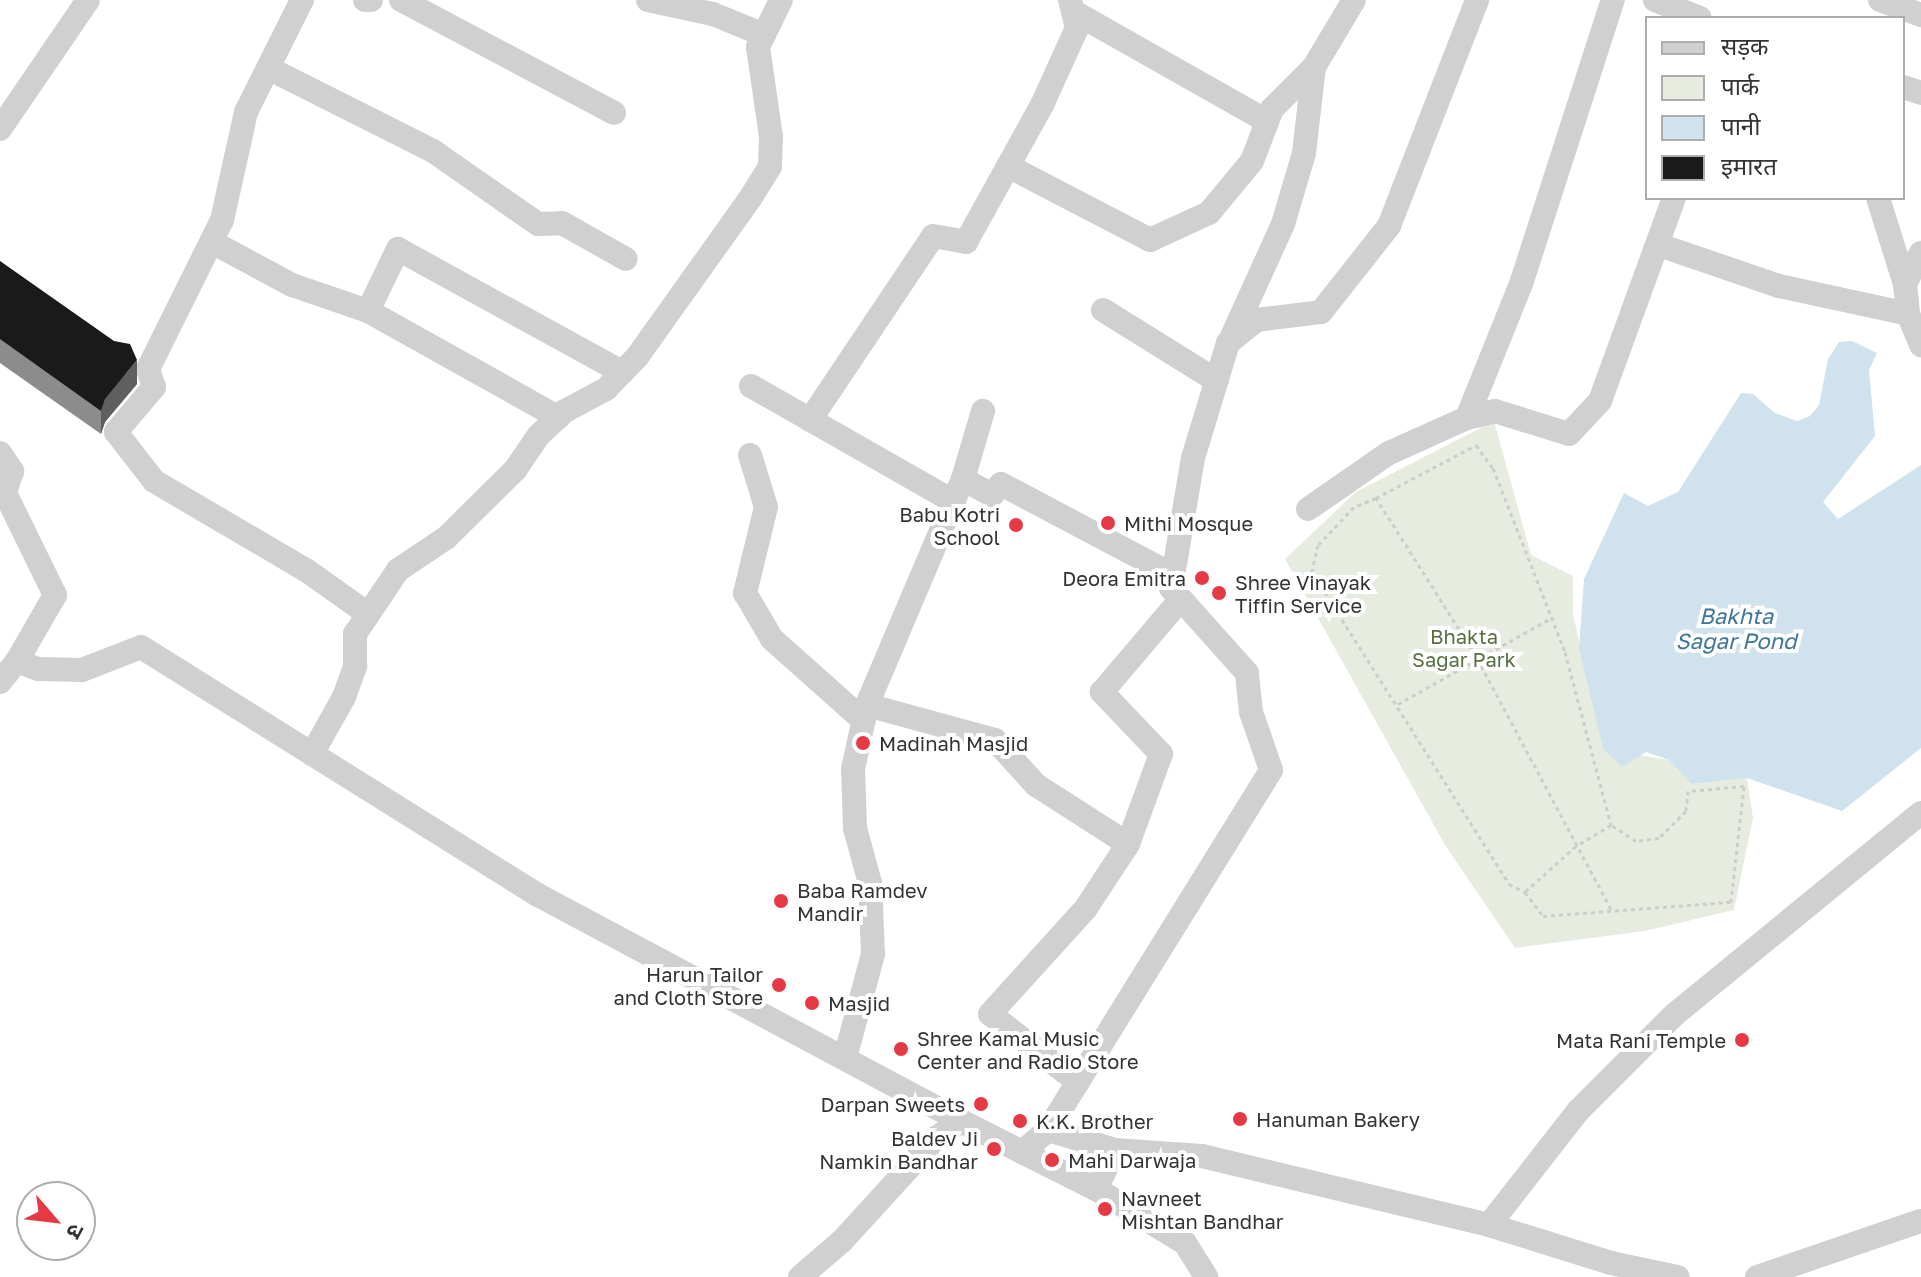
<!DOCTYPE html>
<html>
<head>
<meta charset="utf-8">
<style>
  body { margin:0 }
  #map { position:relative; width:1921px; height:1277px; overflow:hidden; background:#fff; font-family:"Golos Text","Noto Sans Devanagari",sans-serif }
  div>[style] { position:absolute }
  .green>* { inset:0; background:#e6ecdf }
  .water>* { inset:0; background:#cfe2ee }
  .path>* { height:3px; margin-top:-1.5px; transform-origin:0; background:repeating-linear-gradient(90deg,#cdcdcd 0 4px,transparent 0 8px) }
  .minor>* { height:24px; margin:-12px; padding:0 12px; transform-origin:12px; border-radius:12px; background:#d0d0d0 }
  .wall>* { inset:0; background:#8c8c8c }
  .shaded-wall>* { inset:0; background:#5f5f5f }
  .building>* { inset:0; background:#1a1a1a }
  .dots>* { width:22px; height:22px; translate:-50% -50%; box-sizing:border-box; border:4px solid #fff; border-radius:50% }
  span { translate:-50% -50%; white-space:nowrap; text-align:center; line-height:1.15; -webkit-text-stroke:8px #fff; paint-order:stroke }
  .poi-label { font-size:20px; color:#333 }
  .right { translate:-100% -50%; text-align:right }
  .left { translate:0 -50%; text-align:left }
  .park-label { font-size:20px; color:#56703f }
  .water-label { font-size:22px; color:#3f7597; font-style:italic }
  .legend { position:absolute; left:1645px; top:16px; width:260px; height:184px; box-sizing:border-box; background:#fff; border:2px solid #adadad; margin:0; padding:10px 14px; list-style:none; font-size:24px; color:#333 }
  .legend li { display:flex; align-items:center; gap:16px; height:40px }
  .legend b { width:40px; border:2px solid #adadad }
  .north { position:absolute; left:16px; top:1181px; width:80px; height:80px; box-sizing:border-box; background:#fff; border:2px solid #adadad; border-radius:50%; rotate:118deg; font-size:22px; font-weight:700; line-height:32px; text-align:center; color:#333 }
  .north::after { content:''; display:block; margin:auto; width:28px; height:36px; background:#e63946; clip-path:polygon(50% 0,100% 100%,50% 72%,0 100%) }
</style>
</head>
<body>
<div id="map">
  <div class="green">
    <div style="clip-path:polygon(1494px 421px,1531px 555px,1573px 576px,1573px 614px,1603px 749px,1669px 760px,1691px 784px,1747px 778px,1753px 818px,1734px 910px,1645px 931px,1515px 948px,1445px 845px,1285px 559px,1356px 492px)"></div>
  </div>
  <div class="water">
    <div style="clip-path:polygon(1852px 341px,1877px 353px,1869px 370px,1875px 436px,1823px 502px,1838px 519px,1921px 465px,1921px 748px,1842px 811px,1747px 778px,1691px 784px,1669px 760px,1646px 752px,1622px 767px,1603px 749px,1579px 648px,1584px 579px,1624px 493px,1648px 506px,1678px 492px,1741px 393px,1753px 394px,1775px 413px,1797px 421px,1810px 416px,1819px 405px,1828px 359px,1839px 342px)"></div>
  </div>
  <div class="path">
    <div style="left:1376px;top:498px;width:113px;rotate:-27.9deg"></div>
    <div style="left:1476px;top:445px;width:29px;rotate:54deg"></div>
    <div style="left:1493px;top:468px;width:198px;rotate:68.6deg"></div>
    <div style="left:1565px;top:652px;width:179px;rotate:75.1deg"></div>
    <div style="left:1611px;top:825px;width:41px;rotate:149deg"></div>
    <div style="left:1576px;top:846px;width:69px;rotate:138deg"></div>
    <div style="left:1398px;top:704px;width:176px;rotate:-29.3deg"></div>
    <div style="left:1611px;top:909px;width:287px;rotate:-118.1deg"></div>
    <div style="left:1476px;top:656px;width:187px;rotate:-122.3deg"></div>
    <div style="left:1376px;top:498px;width:24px;rotate:158deg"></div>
    <div style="left:1354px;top:507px;width:52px;rotate:133.5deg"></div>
    <div style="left:1318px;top:545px;width:28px;rotate:103deg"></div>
    <div style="left:1312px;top:572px;width:369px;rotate:57.7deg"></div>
    <div style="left:1509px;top:884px;width:18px;rotate:27deg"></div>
    <div style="left:1525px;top:892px;width:30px;rotate:53deg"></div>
    <div style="left:1543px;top:916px;width:189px;rotate:-4.3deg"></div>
    <div style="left:1731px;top:902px;width:117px;rotate:-83.6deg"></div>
    <div style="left:1744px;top:786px;width:56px;rotate:174.9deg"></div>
    <div style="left:1688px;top:791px;width:20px;rotate:96deg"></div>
    <div style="left:1686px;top:811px;width:38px;rotate:135deg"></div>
    <div style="left:1659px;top:838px;width:23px;rotate:173deg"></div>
    <div style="left:1636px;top:841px;width:30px;rotate:-147deg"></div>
  </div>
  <div class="minor">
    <div style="left:302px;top:0;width:125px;rotate:116.6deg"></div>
    <div style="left:246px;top:112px;width:111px;rotate:102.5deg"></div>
    <div style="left:222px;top:220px;width:166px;rotate:116.4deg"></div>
    <div style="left:148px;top:369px;width:19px;rotate:72deg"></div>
    <div style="left:154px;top:387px;width:59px;rotate:130.2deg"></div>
    <div style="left:116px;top:432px;width:62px;rotate:52.2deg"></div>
    <div style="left:154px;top:481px;width:176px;rotate:30.4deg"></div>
    <div style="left:306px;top:570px;width:76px;rotate:35.4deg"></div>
    <div style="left:365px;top:0;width:6px"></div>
    <div style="left:401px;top:0;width:241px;rotate:27.9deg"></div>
    <div style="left:648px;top:0;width:66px;rotate:12.2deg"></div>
    <div style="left:713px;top:14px;width:55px;rotate:22.4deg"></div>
    <div style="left:1655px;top:0;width:48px;rotate:21.8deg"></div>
    <div style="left:1880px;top:0;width:44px;rotate:20.1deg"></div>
    <div style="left:1074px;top:12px;width:222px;rotate:29.5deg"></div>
    <div style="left:270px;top:69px;width:182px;rotate:26.7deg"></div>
    <div style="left:433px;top:151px;width:128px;rotate:34.8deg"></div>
    <div style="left:538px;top:224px;width:24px;rotate:-2deg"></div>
    <div style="left:562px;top:223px;width:73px;rotate:29.4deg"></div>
    <div style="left:1903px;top:87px;width:19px;rotate:18deg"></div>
    <div style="left:0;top:129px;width:156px;rotate:-55.7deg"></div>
    <div style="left:1008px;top:166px;width:160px;rotate:27.5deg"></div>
    <div style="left:1150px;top:240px;width:65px;rotate:-24.6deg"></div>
    <div style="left:1209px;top:213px;width:67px;rotate:-50.4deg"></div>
    <div style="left:1252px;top:161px;width:56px;rotate:-69deg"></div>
    <div style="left:1272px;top:109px;width:59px;rotate:-45deg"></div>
    <div style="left:1878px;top:198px;width:90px;rotate:72.6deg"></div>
    <div style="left:1905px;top:284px;width:30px;rotate:84deg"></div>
    <div style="left:1908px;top:314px;width:34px;rotate:67deg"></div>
    <div style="left:212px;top:242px;width:91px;rotate:28.3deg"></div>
    <div style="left:292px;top:285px;width:80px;rotate:18.9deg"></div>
    <div style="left:368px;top:311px;width:218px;rotate:29.2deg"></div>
    <div style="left:1659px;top:245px;width:127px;rotate:18.9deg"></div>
    <div style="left:1779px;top:286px;width:132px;rotate:12.2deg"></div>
    <div style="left:1905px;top:284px;width:35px;rotate:-63deg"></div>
    <div style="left:1103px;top:310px;width:134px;rotate:31.9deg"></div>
    <div style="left:368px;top:311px;width:69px;rotate:-64.2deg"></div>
    <div style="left:398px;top:249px;width:256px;rotate:28.8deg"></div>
    <div style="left:1229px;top:343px;width:131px;rotate:-65.6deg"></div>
    <div style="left:1283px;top:224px;width:74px;rotate:-73.5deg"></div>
    <div style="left:1304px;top:153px;width:87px;rotate:-83.4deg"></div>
    <div style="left:1314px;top:67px;width:78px;rotate:-59.2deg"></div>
    <div style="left:751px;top:386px;width:234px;rotate:29.7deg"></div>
    <div style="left:1467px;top:418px;width:144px;rotate:-68.1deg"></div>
    <div style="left:1521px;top:284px;width:299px;rotate:-72.1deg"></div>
    <div style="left:810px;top:420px;width:221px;rotate:-56.2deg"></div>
    <div style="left:933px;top:236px;width:34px;rotate:10deg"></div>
    <div style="left:966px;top:242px;width:157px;rotate:-61deg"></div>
    <div style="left:1042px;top:105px;width:85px;rotate:-65.6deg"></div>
    <div style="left:1077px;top:28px;width:29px;rotate:-104deg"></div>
    <div style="left:0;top:453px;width:22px;rotate:56deg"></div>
    <div style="left:12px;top:471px;width:23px;rotate:108deg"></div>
    <div style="left:5px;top:493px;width:114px;rotate:63.9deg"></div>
    <div style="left:55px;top:595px;width:76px;rotate:119.9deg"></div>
    <div style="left:750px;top:455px;width:54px;rotate:72.9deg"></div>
    <div style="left:766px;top:507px;width:89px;rotate:103.7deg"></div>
    <div style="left:745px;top:593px;width:53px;rotate:59.6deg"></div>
    <div style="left:772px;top:639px;width:123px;rotate:41.7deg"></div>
    <div style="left:963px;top:479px;width:33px;rotate:29deg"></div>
    <div style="left:992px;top:495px;width:14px;rotate:-51deg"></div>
    <div style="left:1001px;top:484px;width:195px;rotate:27.9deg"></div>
    <div style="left:1308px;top:509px;width:98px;rotate:-34.7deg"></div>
    <div style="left:1389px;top:453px;width:85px;rotate:-24.2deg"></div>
    <div style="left:1467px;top:418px;width:29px;rotate:-14deg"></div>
    <div style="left:1495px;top:411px;width:77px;rotate:17.3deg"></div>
    <div style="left:1569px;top:434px;width:45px;rotate:-46.8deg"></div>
    <div style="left:1600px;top:401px;width:216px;rotate:-70deg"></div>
    <div style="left:0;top:682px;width:27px;rotate:-51deg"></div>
    <div style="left:17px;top:661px;width:22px;rotate:21deg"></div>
    <div style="left:38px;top:669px;width:44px;rotate:1.3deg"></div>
    <div style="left:82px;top:670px;width:63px;rotate:-21.3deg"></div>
    <div style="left:141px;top:647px;width:468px;rotate:32deg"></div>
    <div style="left:538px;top:895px;width:480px;rotate:28.1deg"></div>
    <div style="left:867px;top:705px;width:133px;rotate:15.3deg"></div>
    <div style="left:995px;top:740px;width:61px;rotate:47.7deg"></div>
    <div style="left:1036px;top:785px;width:109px;rotate:32.7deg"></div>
    <div style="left:312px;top:754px;width:65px;rotate:-60.7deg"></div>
    <div style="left:344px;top:697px;width:33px;rotate:-70deg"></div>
    <div style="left:355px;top:666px;width:32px;rotate:-90deg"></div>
    <div style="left:355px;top:634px;width:77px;rotate:-56.1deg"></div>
    <div style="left:398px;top:570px;width:58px;rotate:-33.7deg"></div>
    <div style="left:446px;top:538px;width:97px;rotate:-44.6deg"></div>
    <div style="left:515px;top:470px;width:42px;rotate:-55.6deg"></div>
    <div style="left:539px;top:435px;width:35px;rotate:-43deg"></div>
    <div style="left:565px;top:411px;width:47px;rotate:-28.2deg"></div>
    <div style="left:606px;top:389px;width:45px;rotate:-45.9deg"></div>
    <div style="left:637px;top:357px;width:196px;rotate:-54.5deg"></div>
    <div style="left:751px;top:197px;width:36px;rotate:-58deg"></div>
    <div style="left:770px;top:166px;width:29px;rotate:-88deg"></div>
    <div style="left:771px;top:137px;width:91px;rotate:-98.2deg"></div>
    <div style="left:758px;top:47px;width:52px;rotate:-63.9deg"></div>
    <div style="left:845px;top:1058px;width:108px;rotate:-74.9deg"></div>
    <div style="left:873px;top:954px;width:71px;rotate:-92.4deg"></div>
    <div style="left:870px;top:883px;width:57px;rotate:-105.3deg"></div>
    <div style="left:855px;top:828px;width:59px;rotate:-91.9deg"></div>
    <div style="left:853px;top:769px;width:66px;rotate:-77.7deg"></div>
    <div style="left:867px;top:705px;width:246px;rotate:-67deg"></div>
    <div style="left:963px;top:479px;width:71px;rotate:-73.6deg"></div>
    <div style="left:1078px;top:1082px;width:111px;rotate:-142.3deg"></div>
    <div style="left:990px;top:1014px;width:143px;rotate:-47.8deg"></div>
    <div style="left:1086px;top:908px;width:77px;rotate:-56.7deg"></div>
    <div style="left:1128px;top:844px;width:96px;rotate:-69.9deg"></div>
    <div style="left:1161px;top:754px;width:86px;rotate:-133.6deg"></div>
    <div style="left:1102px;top:692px;width:122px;rotate:-49.7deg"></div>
    <div style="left:1048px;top:1130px;width:423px;rotate:-58.2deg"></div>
    <div style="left:1271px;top:770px;width:61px;rotate:-109deg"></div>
    <div style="left:1251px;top:712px;width:39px;rotate:-96deg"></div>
    <div style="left:1247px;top:673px;width:114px;rotate:-131.8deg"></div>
    <div style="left:1171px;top:588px;width:132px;rotate:-80.4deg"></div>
    <div style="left:1193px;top:458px;width:120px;rotate:-73.1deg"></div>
    <div style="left:1228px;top:343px;width:36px;rotate:-39deg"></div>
    <div style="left:1256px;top:320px;width:65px;rotate:-7deg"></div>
    <div style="left:1321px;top:312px;width:110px;rotate:-51.7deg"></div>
    <div style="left:1389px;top:226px;width:243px;rotate:-68.7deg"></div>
    <div style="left:1022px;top:1152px;width:83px;rotate:26.6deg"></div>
    <div style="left:1096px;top:1189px;width:43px;rotate:-64deg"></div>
    <div style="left:1096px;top:1189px;width:104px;rotate:31.2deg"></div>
    <div style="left:1185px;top:1243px;width:40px;rotate:58deg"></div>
    <div style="left:1489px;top:1225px;width:146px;rotate:-52deg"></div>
    <div style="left:1579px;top:1110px;width:134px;rotate:-45deg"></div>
    <div style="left:1674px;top:1015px;width:319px;rotate:-39.3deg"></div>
    <div style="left:800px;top:1277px;width:55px;rotate:-40.6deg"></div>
    <div style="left:842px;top:1241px;width:139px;rotate:-47.6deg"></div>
    <div style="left:936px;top:1138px;width:30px;rotate:-34deg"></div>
    <div style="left:961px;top:1121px;width:68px;rotate:26.9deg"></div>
    <div style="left:1022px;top:1152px;width:34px;rotate:-40deg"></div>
    <div style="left:1048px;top:1130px;width:70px;rotate:16.6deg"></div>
    <div style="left:1115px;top:1150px;width:87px;rotate:3.9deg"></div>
    <div style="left:1202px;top:1156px;width:295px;rotate:13.5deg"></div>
    <div style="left:1489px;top:1225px;width:128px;rotate:17.3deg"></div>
    <div style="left:1611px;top:1263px;width:68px;rotate:11.8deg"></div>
    <div style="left:1757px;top:1277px;width:173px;rotate:-18.9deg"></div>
  </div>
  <div class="wall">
    <div style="clip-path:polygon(0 261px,137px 384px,105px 422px,101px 434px,0 363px)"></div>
  </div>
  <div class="shaded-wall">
    <div style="clip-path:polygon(137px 360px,137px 384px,105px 422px,101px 434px,101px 411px,105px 399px)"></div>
  </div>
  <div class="building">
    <div style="clip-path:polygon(0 261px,114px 341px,130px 344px,137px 360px,105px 399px,101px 411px,0 339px)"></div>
  </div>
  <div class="dots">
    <div style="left:1108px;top:523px;background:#e63946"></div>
    <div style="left:1016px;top:525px;background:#e63946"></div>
    <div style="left:1202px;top:578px;background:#e63946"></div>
    <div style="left:1219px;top:593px;background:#e63946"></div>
    <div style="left:863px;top:743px;background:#e63946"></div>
    <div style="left:781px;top:901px;background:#e63946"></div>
    <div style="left:779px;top:985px;background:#e63946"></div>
    <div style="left:812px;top:1003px;background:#e63946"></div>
    <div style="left:1742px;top:1040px;background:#e63946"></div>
    <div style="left:901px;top:1049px;background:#e63946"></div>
    <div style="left:981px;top:1104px;background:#e63946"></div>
    <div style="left:1240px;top:1119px;background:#e63946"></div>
    <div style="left:1020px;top:1121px;background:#e63946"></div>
    <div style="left:994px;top:1149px;background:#e63946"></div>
    <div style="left:1052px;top:1160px;background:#e63946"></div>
    <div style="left:1105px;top:1209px;background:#e63946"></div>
  </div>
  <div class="poi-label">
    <span class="right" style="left:1000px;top:526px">Babu Kotri<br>School</span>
    <span class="left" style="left:1124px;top:523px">Mithi Mosque</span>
    <span class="right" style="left:1186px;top:578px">Deora Emitra</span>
    <span class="left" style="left:1235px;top:594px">Shree Vinayak<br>Tiffin Service</span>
    <span class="left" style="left:879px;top:743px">Madinah Masjid</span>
    <span class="left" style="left:797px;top:902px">Baba Ramdev<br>Mandir</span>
    <span class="right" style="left:763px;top:986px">Harun Tailor<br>and Cloth Store</span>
    <span class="left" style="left:828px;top:1003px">Masjid</span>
    <span class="left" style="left:917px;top:1050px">Shree Kamal Music<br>Center and Radio Store</span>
    <span class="right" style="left:1726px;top:1040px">Mata Rani Temple</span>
    <span class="right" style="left:965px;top:1104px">Darpan Sweets</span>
    <span class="left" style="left:1256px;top:1119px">Hanuman Bakery</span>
    <span class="left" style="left:1036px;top:1121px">K.K. Brother</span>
    <span class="right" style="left:978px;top:1150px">Baldev Ji<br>Namkin Bandhar</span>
    <span class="left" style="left:1068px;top:1160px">Mahi Darwaja</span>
    <span class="left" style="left:1121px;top:1210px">Navneet<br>Mishtan Bandhar</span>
  </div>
  <div class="park-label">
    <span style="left:1464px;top:648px">Bhakta<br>Sagar Park</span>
  </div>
  <div class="water-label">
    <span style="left:1736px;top:628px">Bakhta<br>Sagar Pond</span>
  </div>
  <ul class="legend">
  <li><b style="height:10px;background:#d0d0d0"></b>सड़क</li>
  <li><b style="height:22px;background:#e6ecdf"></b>पार्क</li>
  <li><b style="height:22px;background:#cfe2ee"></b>पानी</li>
  <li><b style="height:22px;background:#1a1a1a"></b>इमारत</li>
  </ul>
  <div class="north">उ</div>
</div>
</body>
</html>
